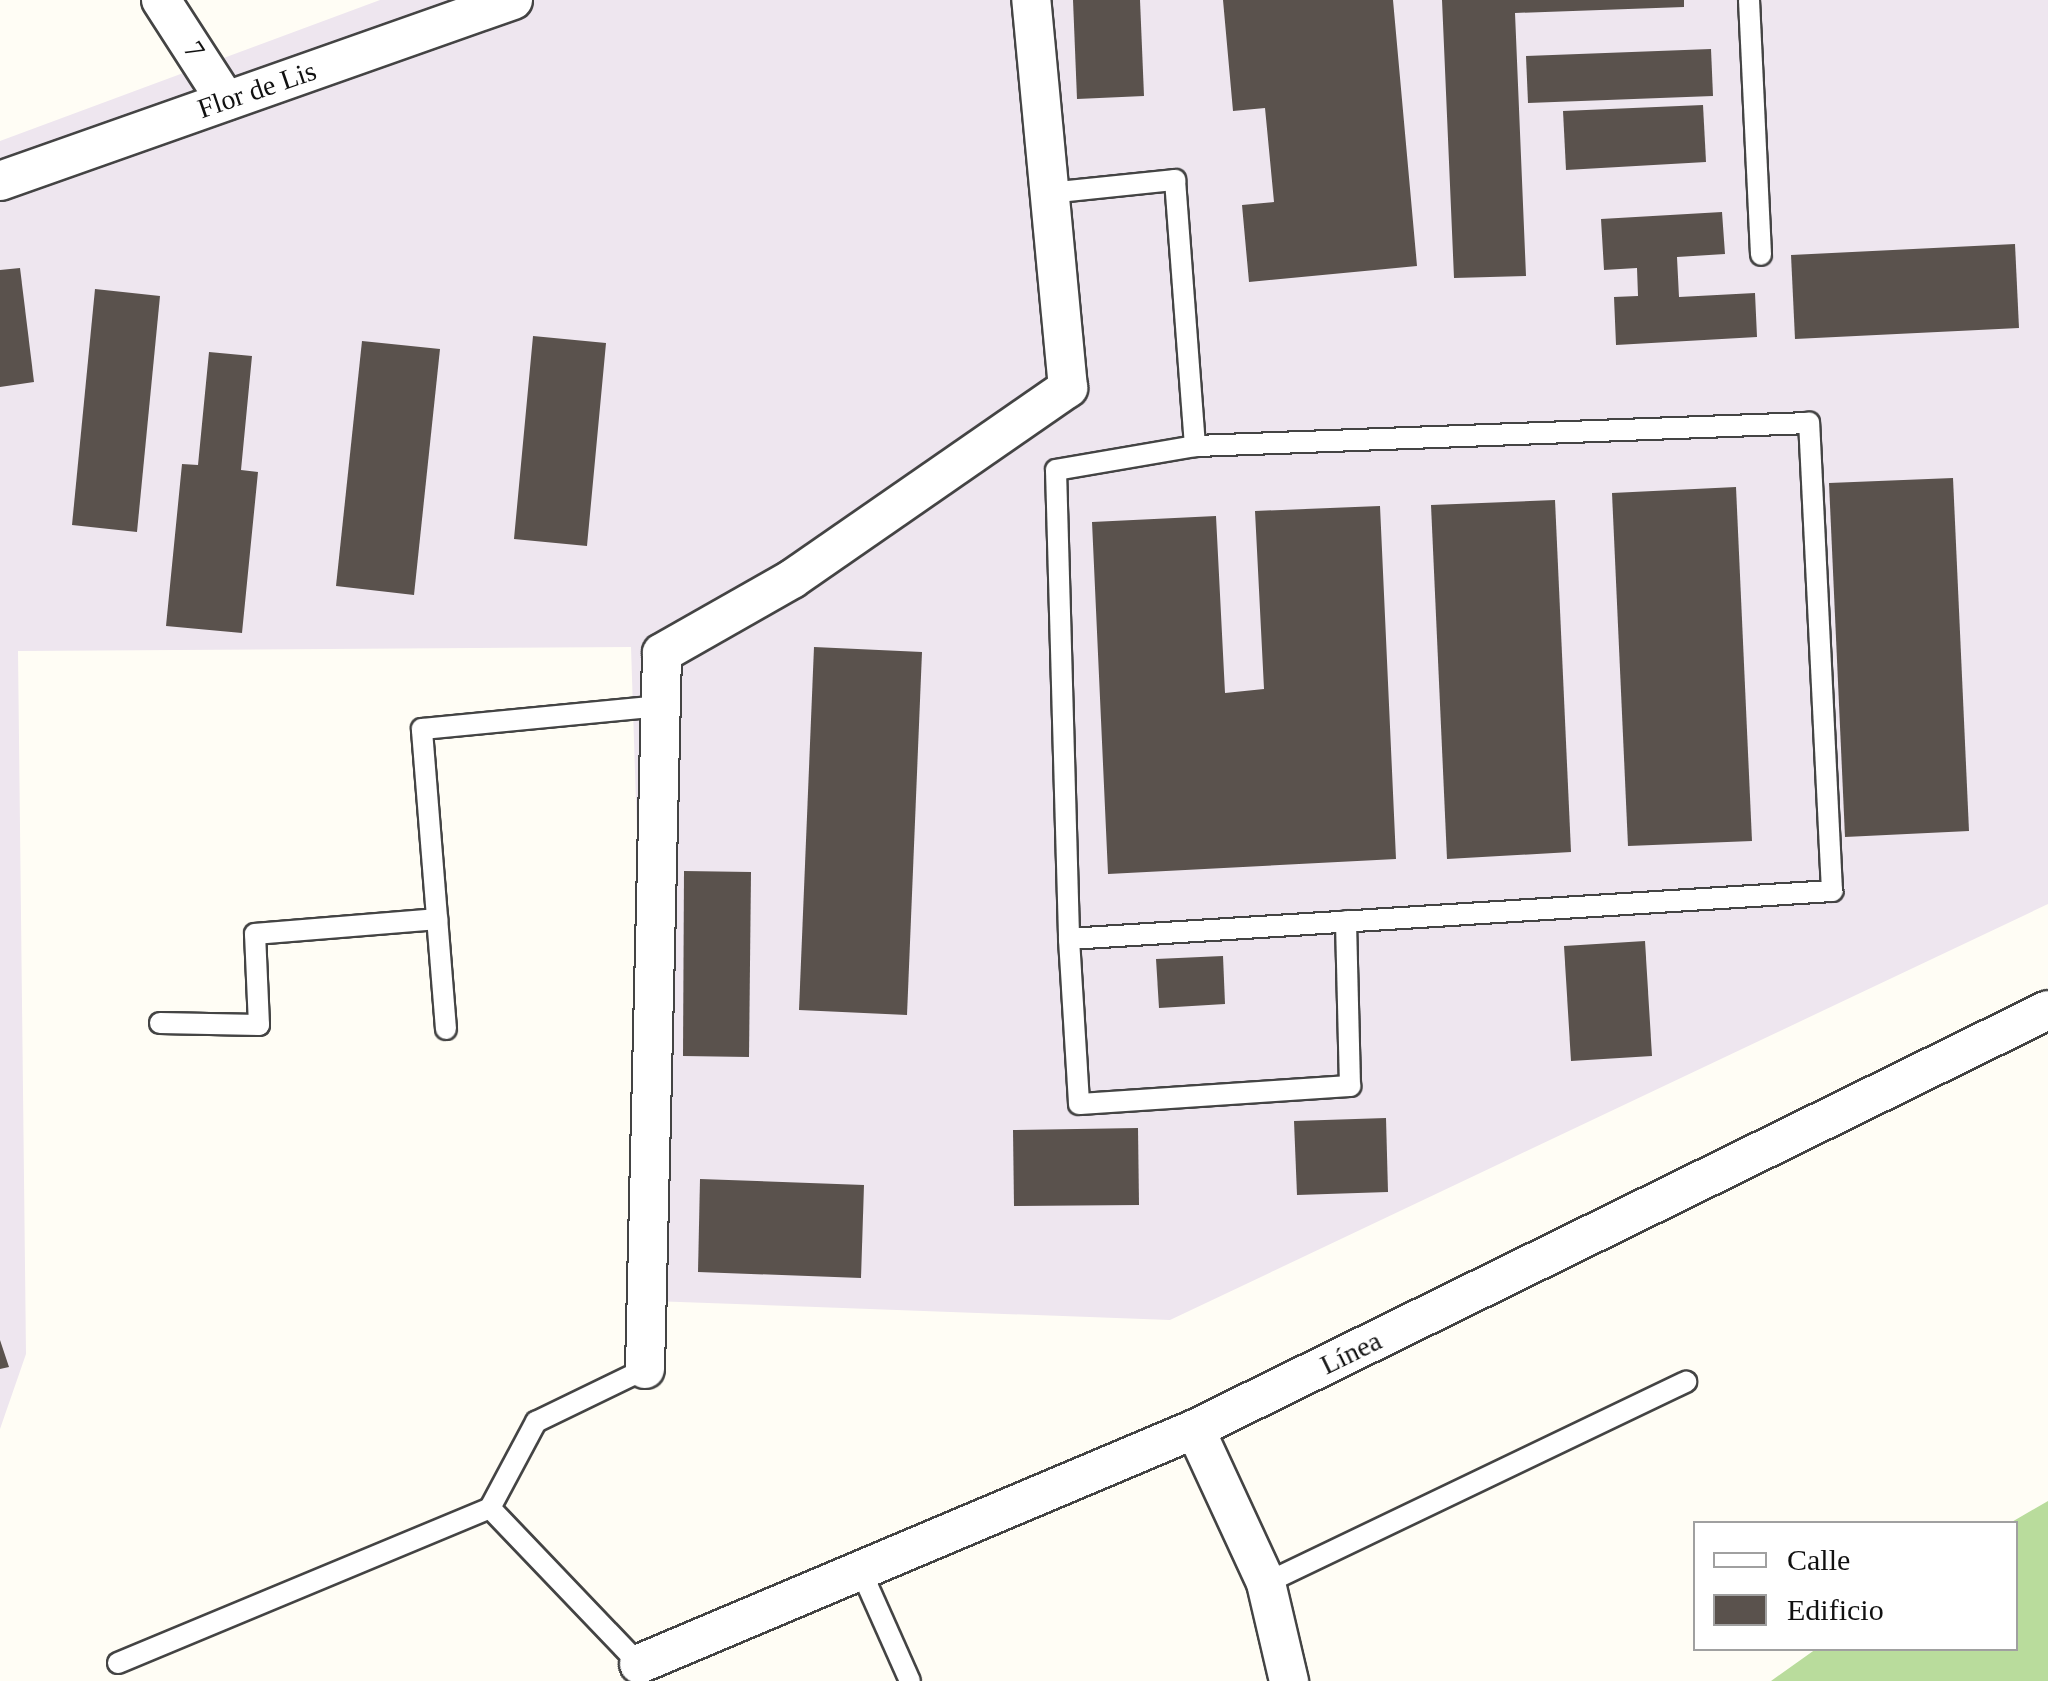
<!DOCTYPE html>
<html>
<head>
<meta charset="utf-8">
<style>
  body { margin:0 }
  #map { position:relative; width:2048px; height:1681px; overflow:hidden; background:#fffdf5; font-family:Georgia,serif }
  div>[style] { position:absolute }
  .industrial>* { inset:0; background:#eee6ef }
  .forest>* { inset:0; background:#b9dc9c }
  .building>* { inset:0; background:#5a524d }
  .roads { filter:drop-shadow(2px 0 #444) drop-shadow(-2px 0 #444) drop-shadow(0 2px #444) drop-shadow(0 -2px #444) }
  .service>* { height:20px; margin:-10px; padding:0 10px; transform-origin:10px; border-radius:10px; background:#fff }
  .minor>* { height:38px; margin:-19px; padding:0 19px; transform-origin:19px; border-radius:19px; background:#fff }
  span { translate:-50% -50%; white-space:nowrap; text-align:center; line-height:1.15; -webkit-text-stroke:10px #fff; paint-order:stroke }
  .street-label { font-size:28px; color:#111 }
  .legend { position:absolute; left:1693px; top:1521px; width:325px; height:130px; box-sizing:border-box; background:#fff; border:2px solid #a0a0a0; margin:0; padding:12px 18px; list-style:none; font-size:30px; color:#111 }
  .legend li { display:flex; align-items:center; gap:20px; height:50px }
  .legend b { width:50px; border:2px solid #a0a0a0 }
</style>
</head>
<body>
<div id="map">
  <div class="industrial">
    <div style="clip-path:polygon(380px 0,2048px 0,2048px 904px,1170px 1320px,652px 1301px,631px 647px,18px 651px,26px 1354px,0 1429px,0 141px)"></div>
  </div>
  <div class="forest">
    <div style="clip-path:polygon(2048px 1501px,2048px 1681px,1771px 1681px,1816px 1649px,2016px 1648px,2016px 1524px,2010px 1523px)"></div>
  </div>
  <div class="building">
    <div style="clip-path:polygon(1073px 0,1140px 0,1144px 96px,1077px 99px)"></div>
    <div style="clip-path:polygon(1223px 0,1393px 0,1417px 266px,1249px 282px,1242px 205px,1274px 202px,1265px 108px,1233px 111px)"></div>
    <div style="clip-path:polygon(1442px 0,1684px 0,1684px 7px,1515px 13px,1526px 276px,1454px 278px)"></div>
    <div style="clip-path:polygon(1711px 49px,1713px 96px,1528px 103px,1526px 56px)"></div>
    <div style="clip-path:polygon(1703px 105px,1706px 162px,1566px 170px,1563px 111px)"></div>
    <div style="clip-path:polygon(1722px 212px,1725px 254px,1677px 257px,1679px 297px,1755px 293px,1757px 337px,1616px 345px,1614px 297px,1638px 296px,1637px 268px,1604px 270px,1601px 219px)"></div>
    <div style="clip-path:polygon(2015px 244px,2019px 328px,1795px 339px,1791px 255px)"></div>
    <div style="clip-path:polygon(20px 268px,34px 382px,0 387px,0 270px)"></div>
    <div style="clip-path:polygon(95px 289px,160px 296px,137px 532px,72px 525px)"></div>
    <div style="clip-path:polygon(533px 336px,606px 343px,587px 546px,514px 539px)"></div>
    <div style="clip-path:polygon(362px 341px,440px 349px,414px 595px,336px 586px)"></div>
    <div style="clip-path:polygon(209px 352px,252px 356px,241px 470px,258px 472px,242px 633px,166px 626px,182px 464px,198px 465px)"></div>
    <div style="clip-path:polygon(1953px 478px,1969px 831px,1845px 837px,1829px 483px)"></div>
    <div style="clip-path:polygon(1736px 487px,1752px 841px,1628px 846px,1612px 493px)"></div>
    <div style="clip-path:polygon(1555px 500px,1571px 852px,1447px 859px,1431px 505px)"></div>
    <div style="clip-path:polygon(1380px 506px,1396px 859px,1108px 874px,1092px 522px,1216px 516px,1225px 693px,1264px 689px,1255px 511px)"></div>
    <div style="clip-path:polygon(814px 647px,922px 652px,907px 1015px,799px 1010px)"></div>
    <div style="clip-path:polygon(684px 871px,751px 872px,749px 1057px,683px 1056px)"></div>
    <div style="clip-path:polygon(1645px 941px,1652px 1056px,1571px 1061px,1564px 946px)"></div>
    <div style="clip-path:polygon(1223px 956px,1225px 1004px,1159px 1008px,1156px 959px)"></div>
    <div style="clip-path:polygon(1386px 1118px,1388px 1192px,1297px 1195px,1294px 1121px)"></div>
    <div style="clip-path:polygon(1138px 1128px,1139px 1205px,1014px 1206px,1013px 1130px)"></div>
    <div style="clip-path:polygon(700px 1179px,864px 1185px,861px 1278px,698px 1272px)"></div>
    <div style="clip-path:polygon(0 1340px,9px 1367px,0 1369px)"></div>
  </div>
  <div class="roads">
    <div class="service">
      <div style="left:1749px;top:0;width:255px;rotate:87.3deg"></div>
      <div style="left:1049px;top:193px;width:127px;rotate:-5.9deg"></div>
      <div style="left:1175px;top:180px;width:267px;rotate:85.7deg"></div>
      <div style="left:1195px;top:446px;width:141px;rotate:170.2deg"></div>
      <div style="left:1056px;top:470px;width:469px;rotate:88.4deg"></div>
      <div style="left:1069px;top:939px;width:765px;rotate:-3.6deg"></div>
      <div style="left:1832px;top:891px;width:469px;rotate:-92.8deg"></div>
      <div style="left:1809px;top:423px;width:614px;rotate:177.85deg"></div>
      <div style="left:1069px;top:939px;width:165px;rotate:86.5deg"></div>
      <div style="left:1079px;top:1104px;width:272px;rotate:-3.8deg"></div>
      <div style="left:1350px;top:1086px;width:165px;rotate:-91.4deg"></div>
      <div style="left:160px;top:1023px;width:99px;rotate:1.2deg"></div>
      <div style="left:259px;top:1025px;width:91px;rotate:-92.5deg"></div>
      <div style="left:255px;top:934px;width:183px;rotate:-4.7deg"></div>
      <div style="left:446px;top:1029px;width:301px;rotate:-94.6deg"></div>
      <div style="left:422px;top:729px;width:240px;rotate:-5.5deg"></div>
      <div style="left:490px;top:1508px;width:98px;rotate:-61.9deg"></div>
      <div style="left:536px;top:1422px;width:121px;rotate:-25.9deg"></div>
      <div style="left:861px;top:1571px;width:120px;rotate:66deg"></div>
      <div style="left:1266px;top:1583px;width:466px;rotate:-25.6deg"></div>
      <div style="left:118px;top:1663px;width:403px;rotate:-22.6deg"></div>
      <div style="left:490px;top:1508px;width:216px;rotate:46.3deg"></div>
    </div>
    <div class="minor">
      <div style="left:161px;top:0;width:120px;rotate:57.2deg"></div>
      <div style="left:0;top:181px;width:544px;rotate:-19.43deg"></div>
      <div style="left:645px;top:1369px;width:716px;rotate:-88.64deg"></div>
      <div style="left:662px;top:653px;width:150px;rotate:-29.6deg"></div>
      <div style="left:792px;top:579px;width:336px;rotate:-34.7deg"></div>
      <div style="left:1068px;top:388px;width:390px;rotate:-95.4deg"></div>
      <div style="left:1195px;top:1429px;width:170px;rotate:65.2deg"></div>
      <div style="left:1266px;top:1583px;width:101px;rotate:76.8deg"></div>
      <div style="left:639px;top:1664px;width:604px;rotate:-22.91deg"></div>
      <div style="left:1195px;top:1429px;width:950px;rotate:-26.16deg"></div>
    </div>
  </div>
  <div class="street-label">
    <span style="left:194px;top:50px;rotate:57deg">7</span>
    <span style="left:257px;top:90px;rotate:-19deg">Flor de Lis</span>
    <span style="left:1351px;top:1353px;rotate:-26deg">Línea</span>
  </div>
  <ul class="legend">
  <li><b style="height:12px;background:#fff"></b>Calle</li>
  <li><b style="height:28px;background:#5a524d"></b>Edificio</li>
  </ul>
</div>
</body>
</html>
